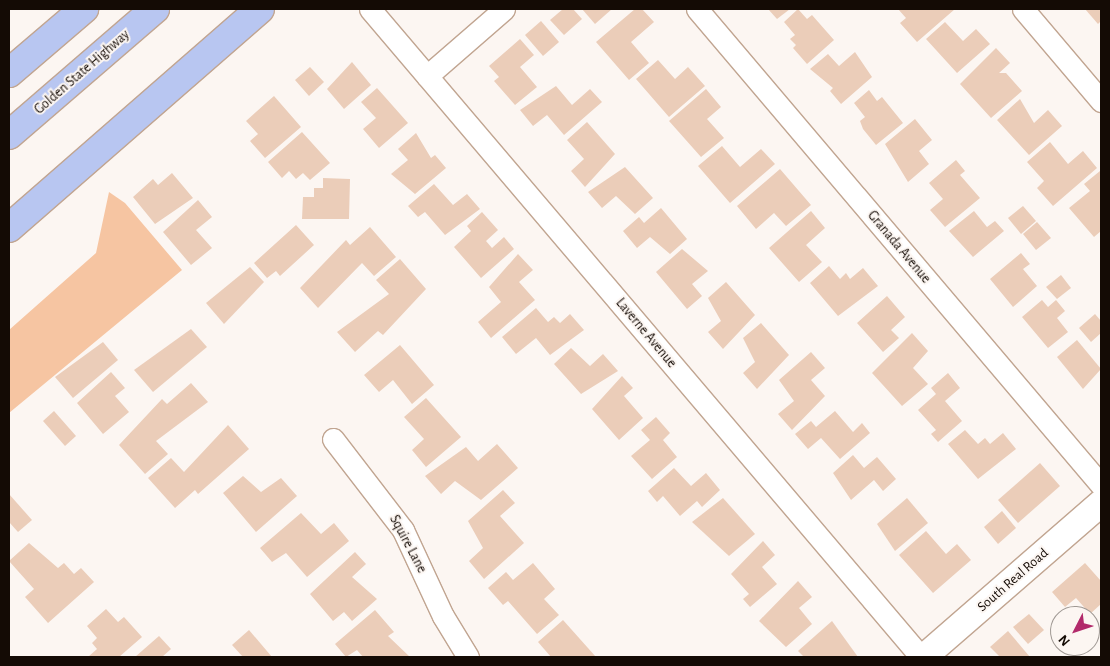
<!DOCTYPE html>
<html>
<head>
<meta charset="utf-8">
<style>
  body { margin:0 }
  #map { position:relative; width:1110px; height:666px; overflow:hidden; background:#fcf6f2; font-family:"Alegreya Sans",sans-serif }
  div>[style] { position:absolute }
  .green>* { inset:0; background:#f6c5a2 }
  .building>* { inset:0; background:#ebcdb9 }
  .roads { filter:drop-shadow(1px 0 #c1a591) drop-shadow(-1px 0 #c1a591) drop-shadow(0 1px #c1a591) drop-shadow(0 -1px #c1a591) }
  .minor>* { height:21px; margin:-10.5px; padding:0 10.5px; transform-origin:10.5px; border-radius:10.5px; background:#fff }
  .tertiary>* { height:26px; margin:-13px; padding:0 13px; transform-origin:13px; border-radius:13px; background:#fff }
  .motorway>* { height:28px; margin:-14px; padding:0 14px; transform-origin:14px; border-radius:14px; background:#b8c6f1 }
  span { translate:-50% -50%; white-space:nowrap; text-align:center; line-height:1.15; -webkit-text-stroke:4px #fcf6f2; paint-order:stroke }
  .street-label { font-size:14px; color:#140b05 }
  .frame { position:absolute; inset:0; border:10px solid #140b05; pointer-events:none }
  .north { position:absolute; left:1050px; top:606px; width:50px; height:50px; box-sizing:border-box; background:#fcf6f2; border:1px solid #9f9893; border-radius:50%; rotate:229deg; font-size:14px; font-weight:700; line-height:20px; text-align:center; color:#140b05 }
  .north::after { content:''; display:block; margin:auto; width:18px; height:22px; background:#b22a6b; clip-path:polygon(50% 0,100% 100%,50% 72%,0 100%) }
</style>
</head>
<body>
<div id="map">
  <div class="green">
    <div style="clip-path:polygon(109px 192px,125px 203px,182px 270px,9px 413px,9px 330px,96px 253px)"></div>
  </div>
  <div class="building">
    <div style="clip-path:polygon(563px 9px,573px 9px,582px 19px,564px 35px,550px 20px)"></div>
    <div style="clip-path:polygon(582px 9px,612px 9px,595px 24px)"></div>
    <div style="clip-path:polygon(635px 9px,642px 9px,654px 22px,631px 42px,649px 63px,629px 80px,596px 42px)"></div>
    <div style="clip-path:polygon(768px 9px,790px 9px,777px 19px)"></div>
    <div style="clip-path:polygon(798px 9px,807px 19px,812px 15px,834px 40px,807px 64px,793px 48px,796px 45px,790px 39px,795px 35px,784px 22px)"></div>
    <div style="clip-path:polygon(898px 9px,955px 9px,917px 42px,900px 23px,906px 18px)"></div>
    <div style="clip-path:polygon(1085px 9px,1101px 9px,1101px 21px,1098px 24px)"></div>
    <div style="clip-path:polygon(541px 21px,559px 42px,543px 56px,525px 35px)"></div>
    <div style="clip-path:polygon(945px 22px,963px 41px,976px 29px,990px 44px,957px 73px,926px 39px)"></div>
    <div style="clip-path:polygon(520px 39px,534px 55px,520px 67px,537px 87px,515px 105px,494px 81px,499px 77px,489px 66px)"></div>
    <div style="clip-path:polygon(996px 48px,1010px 63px,999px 73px,1006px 73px,1022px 91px,991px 118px,960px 84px)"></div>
    <div style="clip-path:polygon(855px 52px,872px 77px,841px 104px,830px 91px,833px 88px,810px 69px,828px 54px,839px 66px)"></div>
    <div style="clip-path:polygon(658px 60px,675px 79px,688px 67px,705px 86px,669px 117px,636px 79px)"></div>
    <div style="clip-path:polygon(352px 62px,371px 85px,344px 109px,327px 89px)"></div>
    <div style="clip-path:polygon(310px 67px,324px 82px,309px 96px,295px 80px)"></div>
    <div style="clip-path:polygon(556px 86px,572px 105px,590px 89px,602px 102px,564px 135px,547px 115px,533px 126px,520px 110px)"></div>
    <div style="clip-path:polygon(377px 88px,408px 123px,379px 148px,363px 129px,376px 118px,361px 102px)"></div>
    <div style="clip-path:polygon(706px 89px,721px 107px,707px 119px,724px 138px,701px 157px,669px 121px)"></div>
    <div style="clip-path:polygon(869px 90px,877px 101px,882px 97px,903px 123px,876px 145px,863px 129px,860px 121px,865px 117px,854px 103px)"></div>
    <div style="clip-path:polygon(274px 96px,301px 127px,265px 158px,250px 141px,258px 134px,246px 121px)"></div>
    <div style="clip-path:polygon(1020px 99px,1034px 123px,1048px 110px,1062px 126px,1029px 155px,997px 120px)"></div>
    <div style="clip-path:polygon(915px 119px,932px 140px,919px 151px,929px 164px,908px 182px,885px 144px)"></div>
    <div style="clip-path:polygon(587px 122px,615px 154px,585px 187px,571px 171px,584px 159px,567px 140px)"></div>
    <div style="clip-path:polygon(302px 132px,330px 163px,310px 180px,303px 173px,296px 179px,289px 171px,282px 178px,268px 162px)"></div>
    <div style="clip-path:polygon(416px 133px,431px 158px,435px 155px,446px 168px,415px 194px,391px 174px,408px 160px,398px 149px)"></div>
    <div style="clip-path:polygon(1050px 142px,1068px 164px,1083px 151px,1097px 168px,1053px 206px,1037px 188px,1044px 181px,1027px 162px)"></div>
    <div style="clip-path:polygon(722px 146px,740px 167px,761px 149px,775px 164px,730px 203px,698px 166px)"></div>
    <div style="clip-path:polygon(956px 160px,965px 171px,960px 175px,980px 198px,945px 227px,930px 210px,943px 199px,929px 183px)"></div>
    <div style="clip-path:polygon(625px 167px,653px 198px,635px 214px,616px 196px,602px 208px,588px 192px)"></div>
    <div style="clip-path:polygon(780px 169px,811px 205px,786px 226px,774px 213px,756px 229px,737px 206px)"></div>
    <div style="clip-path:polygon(1100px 171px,1101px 231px,1094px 237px,1069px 208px,1090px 191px,1084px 184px)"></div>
    <div style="clip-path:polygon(172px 173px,193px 198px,155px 224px,133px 197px,153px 179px,158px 185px)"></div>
    <div style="clip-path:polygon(323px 178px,350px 179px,349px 219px,302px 219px,303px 197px,314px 197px,314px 188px,323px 188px)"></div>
    <div style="clip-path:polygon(434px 184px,453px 205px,467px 194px,480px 209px,445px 235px,425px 212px,418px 217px,408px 206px)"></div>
    <div style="clip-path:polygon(198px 200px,212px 217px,196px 230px,212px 248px,191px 265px,163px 232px)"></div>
    <div style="clip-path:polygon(1023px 206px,1036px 221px,1021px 234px,1008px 218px)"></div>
    <div style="clip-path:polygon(661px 208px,687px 239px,670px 254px,650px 237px,637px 248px,623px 231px,639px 217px,644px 223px)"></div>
    <div style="clip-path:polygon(811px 211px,825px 228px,806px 245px,822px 262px,799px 282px,769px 248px)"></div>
    <div style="clip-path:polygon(974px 211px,987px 227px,995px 221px,1004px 231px,973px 257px,949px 231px)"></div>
    <div style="clip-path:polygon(482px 212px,498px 230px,486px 241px,492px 248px,504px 237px,514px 249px,481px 278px,454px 247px,471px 231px,467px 226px)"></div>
    <div style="clip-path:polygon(1037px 222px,1051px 238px,1036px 250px,1023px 234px)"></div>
    <div style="clip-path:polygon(296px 225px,314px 245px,280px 276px,276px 271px,267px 278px,254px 263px)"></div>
    <div style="clip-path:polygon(370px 227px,396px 257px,374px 276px,362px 263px,318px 308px,300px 288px,346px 240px,350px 245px)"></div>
    <div style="clip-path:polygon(682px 249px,708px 271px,692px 284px,702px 296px,687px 309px,656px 272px)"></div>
    <div style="clip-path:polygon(1021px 253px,1030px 264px,1023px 269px,1037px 286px,1013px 307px,990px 279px)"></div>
    <div style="clip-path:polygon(518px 254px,533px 270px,519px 282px,535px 300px,491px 338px,478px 322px,501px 302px,489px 287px)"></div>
    <div style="clip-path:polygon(400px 259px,426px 289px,383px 335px,378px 331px,355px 352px,337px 332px,389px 294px,376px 280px)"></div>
    <div style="clip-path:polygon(829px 266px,840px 279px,846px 273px,850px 279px,863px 268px,878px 286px,838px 316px,810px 283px)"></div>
    <div style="clip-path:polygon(250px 267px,264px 282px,224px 324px,206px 303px)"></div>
    <div style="clip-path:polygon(1061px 275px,1071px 288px,1057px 299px,1046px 287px)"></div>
    <div style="clip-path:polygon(726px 282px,755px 315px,723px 349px,708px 332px,721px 321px,708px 298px)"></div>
    <div style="clip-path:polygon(887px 296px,905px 317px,891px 330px,899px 338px,883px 352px,857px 323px)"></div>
    <div style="clip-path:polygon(1042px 300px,1048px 307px,1056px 300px,1065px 311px,1057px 318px,1068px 332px,1048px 348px,1022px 317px)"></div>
    <div style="clip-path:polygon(536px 308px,548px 322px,554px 317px,560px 323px,570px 314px,584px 330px,550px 355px,536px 338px,516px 354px,502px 337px)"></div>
    <div style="clip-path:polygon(1095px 314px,1101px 321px,1101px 333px,1091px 342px,1079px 328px)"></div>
    <div style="clip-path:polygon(761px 323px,789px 355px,757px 389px,743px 373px,755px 362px,743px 338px)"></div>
    <div style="clip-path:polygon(191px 329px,207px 347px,153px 392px,134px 370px)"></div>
    <div style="clip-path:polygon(912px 333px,928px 351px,913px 368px,928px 384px,902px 406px,872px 373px)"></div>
    <div style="clip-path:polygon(1077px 340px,1101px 369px,1083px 389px,1057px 357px)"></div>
    <div style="clip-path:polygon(103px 342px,118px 360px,73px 398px,55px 377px)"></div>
    <div style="clip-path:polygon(400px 345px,434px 385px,412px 404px,393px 380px,379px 392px,364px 375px)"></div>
    <div style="clip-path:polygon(571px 348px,590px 366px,603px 354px,618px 371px,581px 394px,554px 364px)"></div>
    <div style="clip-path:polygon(811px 352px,825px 368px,811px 380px,825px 396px,792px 430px,778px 414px,794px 401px,779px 380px)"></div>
    <div style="clip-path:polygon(111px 372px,125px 388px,115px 396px,129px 412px,103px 434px,77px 403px)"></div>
    <div style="clip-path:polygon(948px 373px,960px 388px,945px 401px,962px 421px,938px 442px,931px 434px,936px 430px,918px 410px,936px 394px,931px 388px)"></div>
    <div style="clip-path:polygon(622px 376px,633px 388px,624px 396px,643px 418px,619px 440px,592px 409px)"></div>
    <div style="clip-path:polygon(191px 383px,208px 402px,156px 441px,168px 454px,145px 474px,119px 445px,162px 399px,167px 404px)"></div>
    <div style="clip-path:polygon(426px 398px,461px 437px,426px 467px,412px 450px,424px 439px,404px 417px)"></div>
    <div style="clip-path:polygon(54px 411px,76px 436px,65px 446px,43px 421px)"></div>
    <div style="clip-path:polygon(835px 411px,853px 432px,862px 423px,870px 433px,840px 459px,821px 438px,808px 449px,795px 434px,811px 421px,816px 427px)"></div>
    <div style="clip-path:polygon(656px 417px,670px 433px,663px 440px,677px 457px,652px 479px,631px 456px,650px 440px,641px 430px)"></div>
    <div style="clip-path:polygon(228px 425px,249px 449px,198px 494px,195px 490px,175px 508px,148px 478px,171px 458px,184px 472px)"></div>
    <div style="clip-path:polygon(965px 430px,978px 444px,985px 438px,990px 444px,1003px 433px,1016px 449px,978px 479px,948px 444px)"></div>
    <div style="clip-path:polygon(497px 444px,518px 468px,481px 500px,455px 481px,441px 494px,425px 476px,466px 447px,478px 461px)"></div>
    <div style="clip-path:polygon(853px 455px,864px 468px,877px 457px,896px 479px,883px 491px,874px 480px,851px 500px,833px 473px)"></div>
    <div style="clip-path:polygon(1040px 463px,1060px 486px,1018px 523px,998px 500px)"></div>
    <div style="clip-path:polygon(674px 468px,691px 486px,706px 473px,720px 490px,702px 507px,697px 501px,680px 516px,663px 496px,657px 502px,648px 491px)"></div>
    <div style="clip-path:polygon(243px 476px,261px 492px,281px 478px,297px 496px,256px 532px,223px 493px)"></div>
    <div style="clip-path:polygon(503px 490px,515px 503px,500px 516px,524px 543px,484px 579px,469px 561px,483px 548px,468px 521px)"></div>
    <div style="clip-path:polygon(9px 494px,32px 520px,18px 532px,9px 522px)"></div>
    <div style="clip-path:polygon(723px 498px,755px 534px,729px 556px,692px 522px)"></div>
    <div style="clip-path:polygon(907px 498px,928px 523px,895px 551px,877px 524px)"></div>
    <div style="clip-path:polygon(1002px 511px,1016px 528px,998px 544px,984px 527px)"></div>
    <div style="clip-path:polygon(301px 513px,321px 534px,334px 523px,349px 541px,307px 577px,286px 553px,272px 562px,260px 548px)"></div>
    <div style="clip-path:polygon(926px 531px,946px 554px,957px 544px,971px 560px,933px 593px,899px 555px)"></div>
    <div style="clip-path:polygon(763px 541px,775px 555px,762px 567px,777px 584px,750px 607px,743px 599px,749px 594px,731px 574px)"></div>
    <div style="clip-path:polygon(29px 543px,58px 568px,64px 563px,74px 574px,81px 568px,94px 582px,48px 623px,25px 597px,34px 589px,9px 561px)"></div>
    <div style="clip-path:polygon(355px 552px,366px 564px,352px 577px,377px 599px,352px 621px,344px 612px,333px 621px,310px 594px)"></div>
    <div style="clip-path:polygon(533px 563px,555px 589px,544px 599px,559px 615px,537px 634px,508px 601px,503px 605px,488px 588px,506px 572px,513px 580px)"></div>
    <div style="clip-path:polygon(1085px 563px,1101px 581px,1101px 604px,1090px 614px,1076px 598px,1065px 607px,1052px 592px)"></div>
    <div style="clip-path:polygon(798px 581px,812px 597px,799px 608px,812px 624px,786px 647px,759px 621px)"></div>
    <div style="clip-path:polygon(106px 609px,118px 622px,124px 617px,142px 637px,119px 657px,88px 657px,97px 649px,92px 643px,97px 638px,87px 626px)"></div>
    <div style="clip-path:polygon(375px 610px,394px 632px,388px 636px,410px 657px,363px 657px,357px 650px,346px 657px,335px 644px)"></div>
    <div style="clip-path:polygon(1029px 614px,1044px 630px,1028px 644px,1013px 627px)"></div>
    <div style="clip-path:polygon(563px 620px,596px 657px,551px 657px,538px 642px)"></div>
    <div style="clip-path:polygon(832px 621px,858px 657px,804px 657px,798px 651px)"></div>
    <div style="clip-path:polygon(249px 630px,272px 657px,243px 657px,232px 645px)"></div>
    <div style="clip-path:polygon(1008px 631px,1030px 657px,1000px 657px,990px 647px)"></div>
    <div style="clip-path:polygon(159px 636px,171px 649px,162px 657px,135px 657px)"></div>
  </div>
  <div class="roads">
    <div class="minor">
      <div style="left:370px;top:9px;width:851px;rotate:49.63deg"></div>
      <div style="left:697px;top:9px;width:624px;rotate:49.68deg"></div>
      <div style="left:1023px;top:9px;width:121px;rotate:49.7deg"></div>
      <div style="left:427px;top:76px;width:102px;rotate:-41deg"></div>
      <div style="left:333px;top:439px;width:115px;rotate:52.4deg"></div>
      <div style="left:403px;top:530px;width:95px;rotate:65.1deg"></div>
      <div style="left:443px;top:616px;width:48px;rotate:58.6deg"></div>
    </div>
    <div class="tertiary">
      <div style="left:924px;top:657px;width:235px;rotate:-41deg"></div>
    </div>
    <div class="motorway">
      <div style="left:9px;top:73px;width:99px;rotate:-40.5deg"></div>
      <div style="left:9px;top:135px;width:193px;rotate:-40.8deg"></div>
      <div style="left:9px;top:228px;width:333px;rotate:-41.1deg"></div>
    </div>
  </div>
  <div class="street-label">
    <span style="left:82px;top:72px;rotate:-41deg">Golden State Highway</span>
    <span style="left:899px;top:247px;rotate:50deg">Granada Avenue</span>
    <span style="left:646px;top:333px;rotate:50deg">Laverne Avenue</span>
    <span style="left:408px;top:544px;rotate:62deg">Squire Lane</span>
    <span style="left:1013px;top:580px;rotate:-41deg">South Real Road</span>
  </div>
  <div class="frame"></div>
  <div class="north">N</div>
</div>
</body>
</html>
